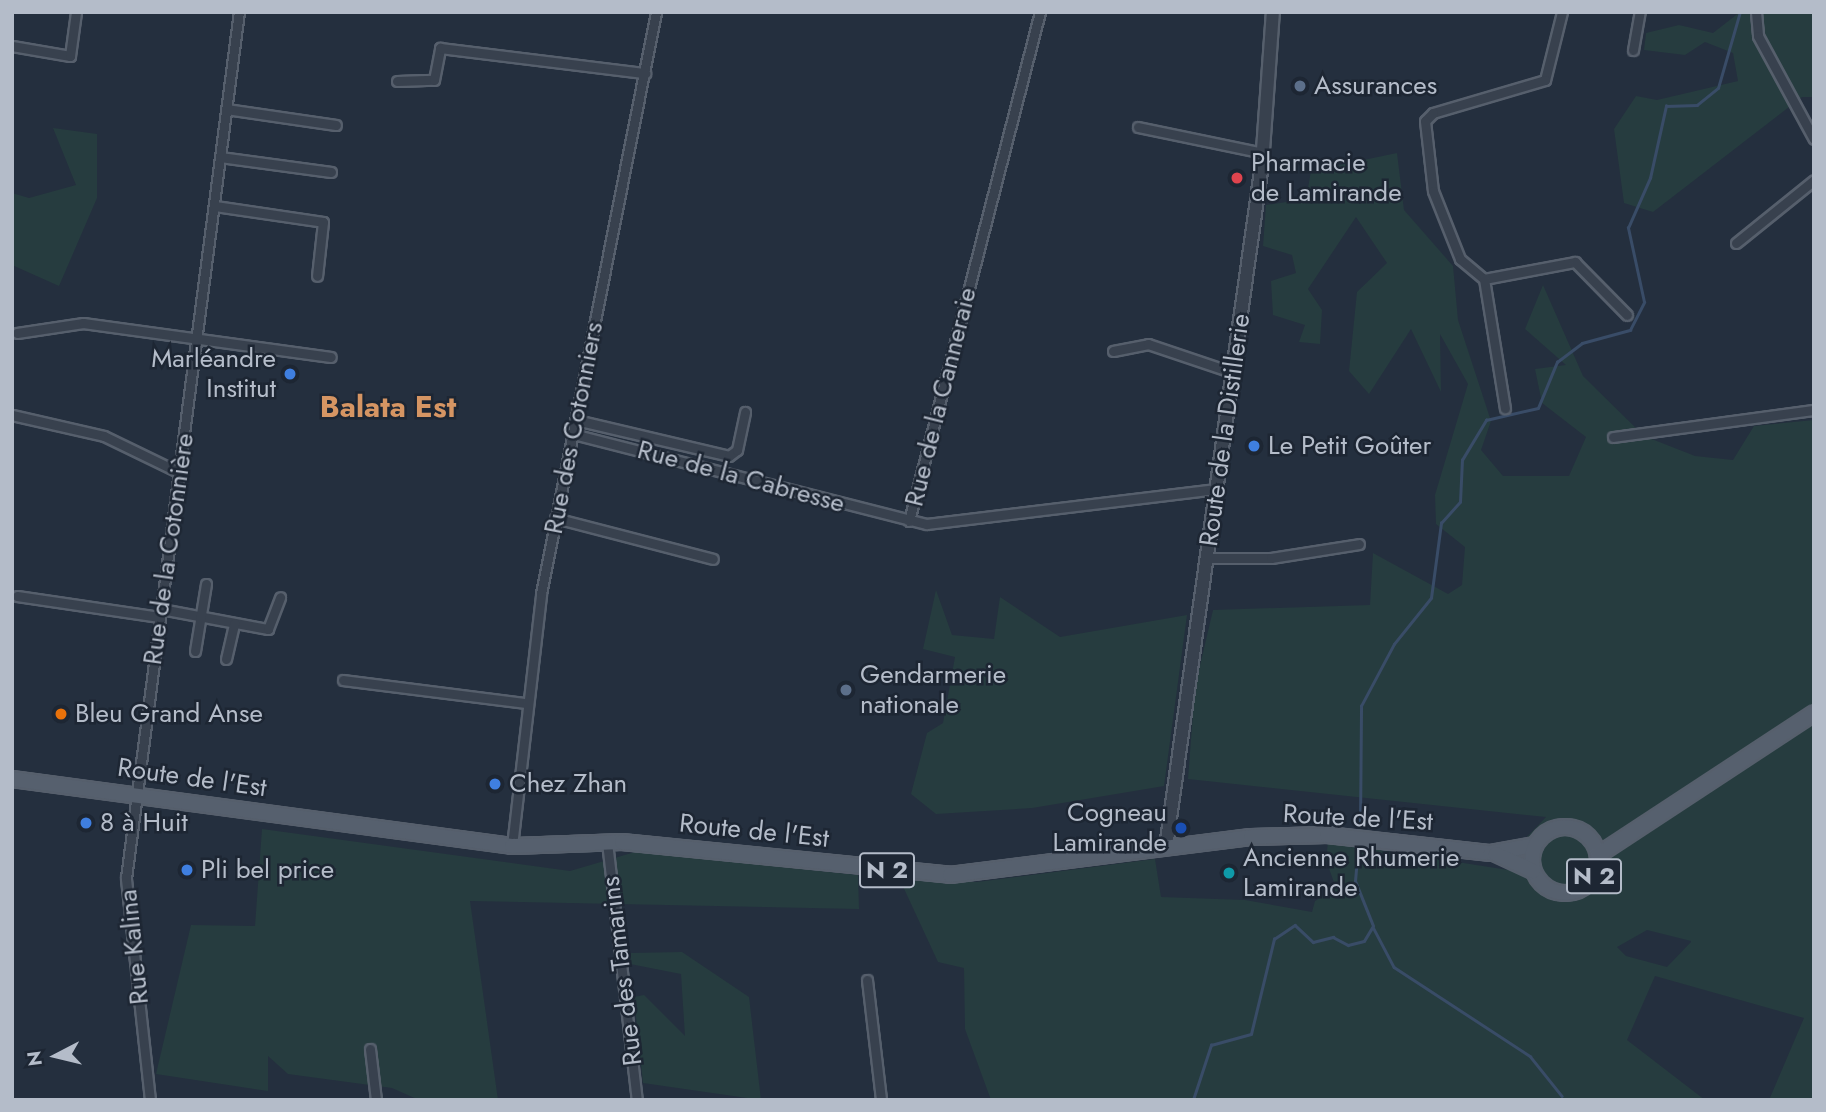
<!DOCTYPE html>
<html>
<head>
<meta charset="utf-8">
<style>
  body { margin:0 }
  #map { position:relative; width:1826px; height:1112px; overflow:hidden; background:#242f3e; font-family:Jost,sans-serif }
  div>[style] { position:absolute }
  .green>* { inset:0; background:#263c3f }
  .stream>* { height:2.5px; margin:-1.25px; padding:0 1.25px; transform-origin:1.25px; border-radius:1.25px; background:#394c67 }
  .roads { filter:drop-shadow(2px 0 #565f6c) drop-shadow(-2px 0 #565f6c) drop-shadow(0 2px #565f6c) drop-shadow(0 -2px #565f6c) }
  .minor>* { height:9px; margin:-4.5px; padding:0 4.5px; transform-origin:4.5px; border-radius:4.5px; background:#38414e }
  .tertiary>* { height:12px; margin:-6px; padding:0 6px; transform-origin:6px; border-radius:6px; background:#38414e }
  .primary>* { height:14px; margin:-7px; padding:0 7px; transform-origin:7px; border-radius:7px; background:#56606e }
  .primary>.ring { margin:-7px; padding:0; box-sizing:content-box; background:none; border:14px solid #56606e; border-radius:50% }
  .dots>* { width:19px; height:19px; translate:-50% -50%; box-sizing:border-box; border:4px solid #1d2633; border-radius:50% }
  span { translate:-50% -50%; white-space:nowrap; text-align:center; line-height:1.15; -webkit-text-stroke:5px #1d2633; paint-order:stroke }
  .shield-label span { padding:2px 5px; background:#1d2633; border:2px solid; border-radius:5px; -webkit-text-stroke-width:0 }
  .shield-label { font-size:24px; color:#b4bcc9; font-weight:700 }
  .poi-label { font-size:26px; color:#b4bcc9 }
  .left { translate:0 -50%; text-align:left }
  .right { translate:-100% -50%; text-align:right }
  .street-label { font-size:26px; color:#b4bcc9 }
  .quarter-label { font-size:30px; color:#d59563; font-weight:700 }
  .frame { position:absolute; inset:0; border:14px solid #b4bcc9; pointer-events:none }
  .north { position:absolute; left:21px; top:1021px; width:70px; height:70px; -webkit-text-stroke:5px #1d2633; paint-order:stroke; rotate:263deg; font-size:19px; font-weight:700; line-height:28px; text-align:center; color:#b4bcc9 }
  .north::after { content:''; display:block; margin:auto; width:24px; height:32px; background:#b4bcc9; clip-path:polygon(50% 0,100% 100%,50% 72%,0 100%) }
</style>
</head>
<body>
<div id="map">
  <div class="green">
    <div style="clip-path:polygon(1740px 12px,1814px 12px,1814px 97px,1802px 97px,1653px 212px,1624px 203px,1614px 129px,1636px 96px,1657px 100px,1738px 81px,1733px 53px,1705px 42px,1685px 55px,1644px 50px,1646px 33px,1679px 25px,1713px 33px)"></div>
    <div style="clip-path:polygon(53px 128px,97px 134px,97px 198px,59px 286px,12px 265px,12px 193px,29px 198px,76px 185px)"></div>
    <div style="clip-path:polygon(evenodd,1397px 153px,1404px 210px,1453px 266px,1458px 320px,1491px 421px,1481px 450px,1503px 476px,1569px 476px,1586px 437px,1542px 403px,1535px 369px,1566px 365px,1525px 329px,1543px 285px,1583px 376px,1644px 436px,1695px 456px,1733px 460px,1754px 426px,1814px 420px,1814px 1100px,1769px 1100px,1804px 1018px,1655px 976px,1627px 1040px,1705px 1100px,991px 1100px,965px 1029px,964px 968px,938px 962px,900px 880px,977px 882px,1155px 859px,1161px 897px,1245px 900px,1312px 912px,1315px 901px,1336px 888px,1326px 860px,1328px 842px,1515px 871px,1525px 839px,1546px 817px,1188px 779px,1195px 687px,1213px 610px,1370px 605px,1373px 553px,1448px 594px,1462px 585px,1465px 547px,1436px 524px,1435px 495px,1468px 384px,1440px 334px,1441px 392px,1411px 329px,1369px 394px,1349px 371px,1357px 292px,1387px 263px,1356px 217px,1308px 289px,1322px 310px,1320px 344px,1299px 342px,1305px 325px,1273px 315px,1271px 281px,1296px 273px,1292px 255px,1263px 246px,1266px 205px,1306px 199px,1311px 171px,1397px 153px,1647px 930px,1691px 941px,1691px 942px,1667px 967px,1626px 956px,1617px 947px,1647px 930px)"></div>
    <div style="clip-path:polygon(936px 590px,952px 635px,994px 639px,1000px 597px,1060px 637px,1187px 615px,1164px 786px,1032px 808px,936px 814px,911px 794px,927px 733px,943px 723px,955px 657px,923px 649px)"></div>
    <div style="clip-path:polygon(262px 829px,570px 871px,635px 852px,858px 875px,859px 909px,470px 901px,498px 1100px,419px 1100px,392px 1088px,288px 1074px,268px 1056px,268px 1091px,156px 1074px,191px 925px,255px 926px)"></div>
    <div style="clip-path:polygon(682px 952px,749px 997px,761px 1100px,643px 1083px,634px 997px,644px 995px,685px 1036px,681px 974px,630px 964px,631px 953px)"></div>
  </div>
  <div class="stream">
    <div style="left:1360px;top:826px;width:120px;rotate:-89.5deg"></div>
    <div style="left:1361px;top:706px;width:70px;rotate:-62deg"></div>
    <div style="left:1394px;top:644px;width:59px;rotate:-51.2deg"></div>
    <div style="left:1431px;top:598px;width:76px;rotate:-82.4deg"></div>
    <div style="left:1441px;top:523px;width:28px;rotate:-48deg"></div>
    <div style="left:1460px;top:502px;width:42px;rotate:-87.3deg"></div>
    <div style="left:1462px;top:460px;width:47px;rotate:-59deg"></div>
    <div style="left:1486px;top:420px;width:53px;rotate:-13deg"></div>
    <div style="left:1538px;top:408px;width:50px;rotate:-67.6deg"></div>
    <div style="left:1557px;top:362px;width:31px;rotate:-37deg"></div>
    <div style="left:1582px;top:343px;width:50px;rotate:-15.2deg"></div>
    <div style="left:1630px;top:330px;width:31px;rotate:-63deg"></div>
    <div style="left:1644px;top:302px;width:76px;rotate:-102.2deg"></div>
    <div style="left:1628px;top:228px;width:55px;rotate:-66.3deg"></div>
    <div style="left:1650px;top:178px;width:74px;rotate:-77.5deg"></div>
    <div style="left:1666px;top:106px;width:31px;rotate:-2deg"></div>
    <div style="left:1697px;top:105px;width:27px;rotate:-39deg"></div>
    <div style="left:1718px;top:88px;width:79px;rotate:-73.9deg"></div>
    <div style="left:1373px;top:927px;width:45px;rotate:62.3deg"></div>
    <div style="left:1394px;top:967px;width:163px;rotate:33.2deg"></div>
    <div style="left:1530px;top:1056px;width:51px;rotate:51.3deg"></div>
    <div style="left:1193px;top:1100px;width:58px;rotate:-71.9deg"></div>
    <div style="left:1211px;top:1045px;width:41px;rotate:-15.4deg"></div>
    <div style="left:1251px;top:1034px;width:98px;rotate:-76.4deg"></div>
    <div style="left:1274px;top:939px;width:25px;rotate:-34deg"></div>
    <div style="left:1295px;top:925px;width:25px;rotate:43deg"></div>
    <div style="left:1313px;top:942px;width:21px;rotate:-14deg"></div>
    <div style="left:1333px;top:937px;width:17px;rotate:28deg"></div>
    <div style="left:1348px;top:945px;width:16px;rotate:-14deg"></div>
    <div style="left:1364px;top:941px;width:17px;rotate:-59deg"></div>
    <div style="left:1373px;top:926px;width:48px;rotate:-111.8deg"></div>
    <div style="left:1355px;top:881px;width:36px;rotate:-85deg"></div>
  </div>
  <div class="roads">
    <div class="minor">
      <div style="left:1562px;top:12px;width:70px;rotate:104deg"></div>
      <div style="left:1545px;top:80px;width:117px;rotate:163.6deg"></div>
      <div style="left:1433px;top:113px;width:11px;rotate:135deg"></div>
      <div style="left:1425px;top:121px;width:70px;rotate:83.5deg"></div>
      <div style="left:1433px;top:191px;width:73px;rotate:68.3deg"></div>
      <div style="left:1460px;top:259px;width:31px;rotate:40deg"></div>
      <div style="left:1484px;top:279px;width:93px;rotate:-10.6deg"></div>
      <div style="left:1575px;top:262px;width:74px;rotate:45.5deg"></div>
      <div style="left:1756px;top:12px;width:24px;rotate:85deg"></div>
      <div style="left:1758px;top:36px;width:117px;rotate:61.5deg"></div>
      <div style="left:12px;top:46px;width:59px;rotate:9.8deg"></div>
      <div style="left:70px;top:56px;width:44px;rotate:-82.2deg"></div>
      <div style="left:1633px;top:50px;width:39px;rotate:-80deg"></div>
      <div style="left:397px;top:81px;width:37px;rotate:-2deg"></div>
      <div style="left:434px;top:80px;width:33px;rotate:-79deg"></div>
      <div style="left:440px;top:48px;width:207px;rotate:7deg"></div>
      <div style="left:226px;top:109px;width:111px;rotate:8.3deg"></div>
      <div style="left:1138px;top:127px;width:128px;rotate:11.7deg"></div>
      <div style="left:220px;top:157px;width:112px;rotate:7.7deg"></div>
      <div style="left:215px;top:206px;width:109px;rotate:8.4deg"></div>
      <div style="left:323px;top:222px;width:54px;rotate:96.3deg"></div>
      <div style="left:1736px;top:243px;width:100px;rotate:-38.9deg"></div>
      <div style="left:1484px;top:279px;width:131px;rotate:80.8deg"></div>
      <div style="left:17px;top:333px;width:67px;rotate:-8.6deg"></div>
      <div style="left:83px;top:323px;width:250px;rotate:7.8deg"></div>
      <div style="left:1113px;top:351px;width:36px;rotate:-11deg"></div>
      <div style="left:1148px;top:344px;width:91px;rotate:18.6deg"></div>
      <div style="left:12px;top:415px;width:94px;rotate:12.9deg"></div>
      <div style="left:104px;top:436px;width:82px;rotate:25.9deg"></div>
      <div style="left:576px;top:420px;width:157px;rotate:13.2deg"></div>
      <div style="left:729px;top:456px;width:10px;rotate:-37deg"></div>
      <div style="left:737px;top:450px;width:39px;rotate:-78deg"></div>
      <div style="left:573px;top:434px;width:365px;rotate:14.3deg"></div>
      <div style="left:927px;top:524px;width:291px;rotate:-6.9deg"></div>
      <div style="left:1613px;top:437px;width:203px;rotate:-7.7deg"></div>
      <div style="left:555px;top:518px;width:163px;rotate:14.5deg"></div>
      <div style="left:909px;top:521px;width:526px;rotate:-75.57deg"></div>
      <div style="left:1207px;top:558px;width:64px"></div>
      <div style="left:1271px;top:558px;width:89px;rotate:-9deg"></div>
      <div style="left:17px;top:596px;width:144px;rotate:8.4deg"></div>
      <div style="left:161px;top:609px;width:109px;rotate:10.6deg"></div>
      <div style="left:268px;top:629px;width:34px;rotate:-69deg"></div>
      <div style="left:195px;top:651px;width:68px;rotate:-80.7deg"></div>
      <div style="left:226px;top:659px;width:37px;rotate:-77deg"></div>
      <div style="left:343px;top:680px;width:184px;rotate:7.2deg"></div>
      <div style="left:607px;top:842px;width:260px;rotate:83.4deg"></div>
      <div style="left:512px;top:846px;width:254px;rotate:-83.4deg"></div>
      <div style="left:541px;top:594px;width:593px;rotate:-78.82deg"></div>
      <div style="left:867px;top:980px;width:121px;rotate:83.3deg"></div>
      <div style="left:370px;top:1049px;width:51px;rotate:83.3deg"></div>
      <div style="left:150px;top:1100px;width:223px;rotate:-96.2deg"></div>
      <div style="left:126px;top:878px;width:873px;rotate:-82.57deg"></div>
    </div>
    <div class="tertiary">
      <div style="left:1166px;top:847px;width:690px;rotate:-82deg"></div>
      <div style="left:1262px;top:164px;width:152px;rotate:-85.9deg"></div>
    </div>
    <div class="primary">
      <div style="left:12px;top:779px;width:504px;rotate:7.63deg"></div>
      <div style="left:512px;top:846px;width:110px;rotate:-2.1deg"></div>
      <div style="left:622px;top:842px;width:330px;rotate:5.7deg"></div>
      <div style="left:950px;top:875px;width:303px;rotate:-7.2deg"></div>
      <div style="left:1251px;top:837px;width:76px;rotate:-1.5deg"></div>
      <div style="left:1327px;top:835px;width:165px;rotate:6.3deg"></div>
      <div style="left:1491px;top:853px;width:45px;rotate:-10.3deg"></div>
      <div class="ring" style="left:1532px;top:827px;width:52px;height:52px"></div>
      <div style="left:1496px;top:854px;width:41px;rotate:24.7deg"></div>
      <div style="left:1598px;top:855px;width:258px;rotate:-33.3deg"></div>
    </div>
  </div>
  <div class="dots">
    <div style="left:1300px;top:86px;background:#5c6f8a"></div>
    <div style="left:1237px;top:178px;background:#e0444e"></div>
    <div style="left:290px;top:374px;background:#3f7fe0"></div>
    <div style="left:1254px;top:446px;background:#3f7fe0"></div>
    <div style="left:846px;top:690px;background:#5c6f8a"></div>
    <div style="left:61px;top:714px;background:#e8710a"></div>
    <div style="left:495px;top:784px;background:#3f7fe0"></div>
    <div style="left:86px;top:823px;background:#3f7fe0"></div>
    <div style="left:1181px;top:828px;background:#1a4fb4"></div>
    <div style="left:187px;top:870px;background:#3f7fe0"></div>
    <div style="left:1229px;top:873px;background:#0f9aa8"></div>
  </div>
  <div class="shield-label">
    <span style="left:887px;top:870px">N 2</span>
    <span style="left:1594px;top:876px">N 2</span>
  </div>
  <div class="poi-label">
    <span class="left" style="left:1314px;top:86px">Assurances</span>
    <span class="left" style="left:1251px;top:178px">Pharmacie<br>de Lamirande</span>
    <span class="right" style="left:276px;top:374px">Marléandre<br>Institut</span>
    <span class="left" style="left:1268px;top:446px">Le Petit Goûter</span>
    <span class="left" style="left:860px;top:690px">Gendarmerie<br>nationale</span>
    <span class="left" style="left:75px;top:714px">Bleu Grand Anse</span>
    <span class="left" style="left:509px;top:784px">Chez Zhan</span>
    <span class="right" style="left:1167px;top:828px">Cogneau<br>Lamirande</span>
    <span class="left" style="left:100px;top:823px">8 à Huit</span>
    <span class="left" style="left:1243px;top:873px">Ancienne Rhumerie<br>Lamirande</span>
    <span class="left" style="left:201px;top:870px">Pli bel price</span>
  </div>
  <div class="street-label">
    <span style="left:941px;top:397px;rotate:-76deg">Rue de la Canneraie</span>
    <span style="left:574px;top:428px;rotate:-79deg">Rue des Cotonniers</span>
    <span style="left:1225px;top:430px;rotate:-82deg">Route de la Distillerie</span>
    <span style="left:741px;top:477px;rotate:15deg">Rue de la Cabresse</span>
    <span style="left:169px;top:549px;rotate:-82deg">Rue de la Cotonnière</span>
    <span style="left:192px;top:778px;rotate:8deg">Route de l'Est</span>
    <span style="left:1358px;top:818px;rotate:3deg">Route de l'Est</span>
    <span style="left:754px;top:831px;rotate:6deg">Route de l'Est</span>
    <span style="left:134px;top:947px;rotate:-96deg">Rue Kalina</span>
    <span style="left:622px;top:971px;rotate:-97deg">Rue des Tamarins</span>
  </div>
  <div class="quarter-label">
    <span style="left:388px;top:407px">Balata Est</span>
  </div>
  <div class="frame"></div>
  <div class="north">N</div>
</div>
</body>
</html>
